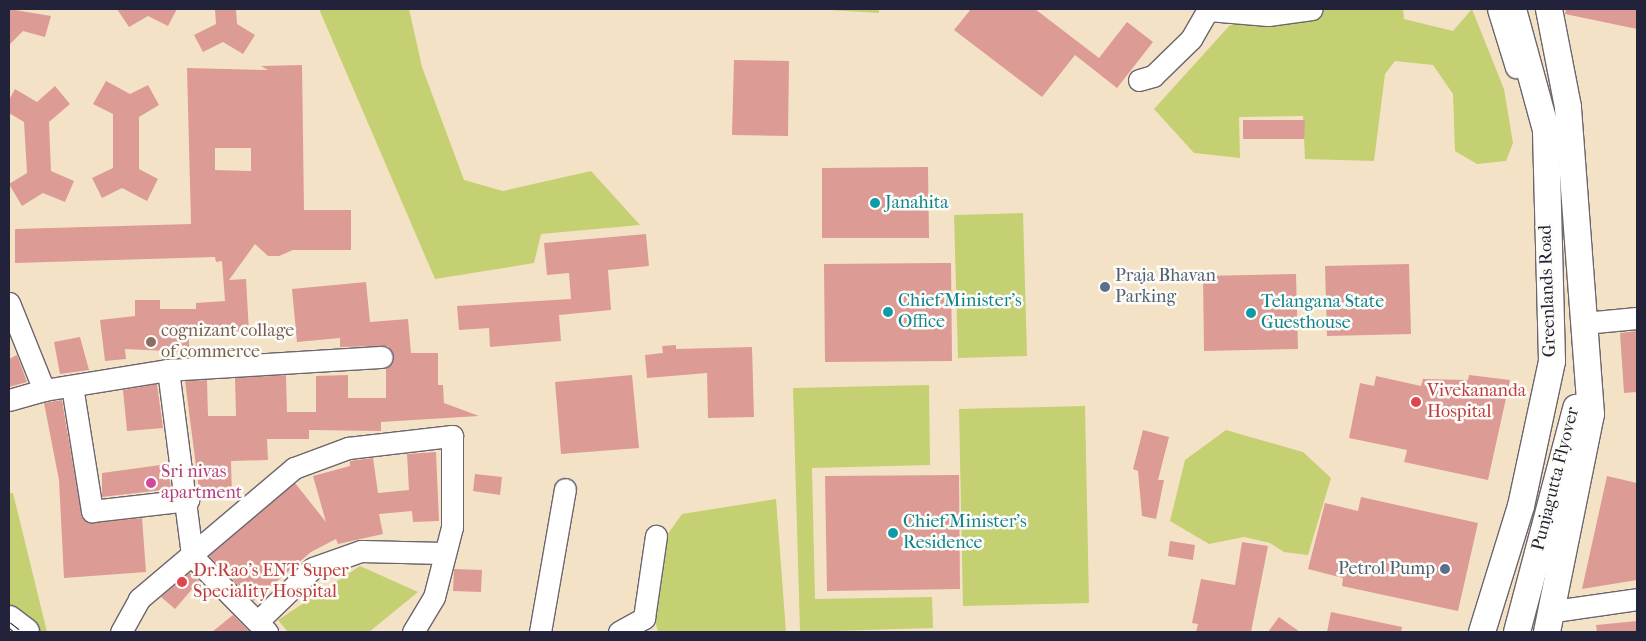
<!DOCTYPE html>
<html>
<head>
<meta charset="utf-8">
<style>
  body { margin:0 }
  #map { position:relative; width:1646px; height:641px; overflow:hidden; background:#f4e2c7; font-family:"IM FELL French Canon",serif }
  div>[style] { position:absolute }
  .green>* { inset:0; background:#c4d072 }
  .building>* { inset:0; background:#dd9b96 }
  .roads { filter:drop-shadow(1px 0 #6c656c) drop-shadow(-1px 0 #6c656c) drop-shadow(0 1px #6c656c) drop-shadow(0 -1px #6c656c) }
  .minor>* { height:21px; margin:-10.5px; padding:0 10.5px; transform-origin:10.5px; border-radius:10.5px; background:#fff }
  .major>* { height:26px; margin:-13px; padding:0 13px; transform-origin:13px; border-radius:13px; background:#fff }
  .highway>* { height:28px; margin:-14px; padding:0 14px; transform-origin:14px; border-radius:14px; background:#fff }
  .rail>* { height:5.5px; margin-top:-2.75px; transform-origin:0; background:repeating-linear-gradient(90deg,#fdfcf7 0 11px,#22223b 0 22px); box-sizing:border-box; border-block:1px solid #22223b }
  .dots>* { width:14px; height:14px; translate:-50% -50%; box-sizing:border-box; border:2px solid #fdfcf7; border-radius:50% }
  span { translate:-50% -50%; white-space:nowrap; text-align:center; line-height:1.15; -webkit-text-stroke:5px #fdfcf7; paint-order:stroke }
  .culture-label { font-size:18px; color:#0d838f }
  .left { translate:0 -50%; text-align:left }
  .service-label { font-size:18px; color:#4e5e75 }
  .right { translate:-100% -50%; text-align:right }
  .street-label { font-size:18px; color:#22223b }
  .education-label { font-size:18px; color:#785e54 }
  .health-label { font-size:18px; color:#be3a42 }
  .hotel-label { font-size:18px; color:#b23c85 }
  .frame { position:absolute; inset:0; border:10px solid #22223b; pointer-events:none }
</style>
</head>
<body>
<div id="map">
  <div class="green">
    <div style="clip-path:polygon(319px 9px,409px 9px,422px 67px,464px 180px,503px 191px,591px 171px,640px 225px,541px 234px,534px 263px,435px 279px)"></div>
    <div style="clip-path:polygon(813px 9px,879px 9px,879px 13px)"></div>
    <div style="clip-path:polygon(1321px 9px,1403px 9px,1404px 19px,1453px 31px,1472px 9px,1504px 89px,1513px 143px,1506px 161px,1477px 164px,1455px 151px,1453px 94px,1433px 65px,1395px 61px,1385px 74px,1374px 161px,1305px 159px,1303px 116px,1239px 117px,1240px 158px,1194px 153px,1154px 109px,1230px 25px,1294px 18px)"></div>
    <div style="clip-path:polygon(1023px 213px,1027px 356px,958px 358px,954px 215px)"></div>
    <div style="clip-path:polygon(929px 385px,930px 465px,812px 468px,815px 599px,932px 597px,933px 628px,800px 632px,793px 388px)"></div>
    <div style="clip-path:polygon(1085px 406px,1089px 603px,963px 606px,959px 409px)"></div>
    <div style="clip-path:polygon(1226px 430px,1303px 452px,1331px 478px,1308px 555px,1284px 552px,1270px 543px,1244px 537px,1209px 544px,1170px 521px,1185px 460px)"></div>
    <div style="clip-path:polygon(9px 493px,13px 493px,47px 632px,33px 632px,9px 615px)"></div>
    <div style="clip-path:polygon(776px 499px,786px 632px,658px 632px,653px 613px,663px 541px,682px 514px)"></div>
    <div style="clip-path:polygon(360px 566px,418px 592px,369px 632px,288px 632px,278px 620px)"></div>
  </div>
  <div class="building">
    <div style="clip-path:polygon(9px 9px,51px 16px,45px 37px,23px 31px,9px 45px)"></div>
    <div style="clip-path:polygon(117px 9px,177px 9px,168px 26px,148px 16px,129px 27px)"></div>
    <div style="clip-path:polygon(215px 9px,236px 9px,237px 24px,255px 35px,243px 54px,223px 42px,203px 52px,194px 35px,216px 24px)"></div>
    <div style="clip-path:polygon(971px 9px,1035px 9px,1099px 58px,1127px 22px,1153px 42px,1117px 88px,1075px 55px,1042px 97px,954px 30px)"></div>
    <div style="clip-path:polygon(1566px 9px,1637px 9px,1637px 29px,1565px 14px)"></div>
    <div style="clip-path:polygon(734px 60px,789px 61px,788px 136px,732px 135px)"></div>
    <div style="clip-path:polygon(evenodd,302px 65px,304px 210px,351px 210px,351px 250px,293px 250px,279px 256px,268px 256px,255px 244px,229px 280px,246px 279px,249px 333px,189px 337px,189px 352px,125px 349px,126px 359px,105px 361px,100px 320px,135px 316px,135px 300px,160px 300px,160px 309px,196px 309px,196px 303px,225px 301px,222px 261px,216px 262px,215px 257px,15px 263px,15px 229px,191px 224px,187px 68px,268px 70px,261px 66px,302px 65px,215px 148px,251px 148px,251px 171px,215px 170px,215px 148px)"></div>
    <div style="clip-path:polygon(106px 81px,130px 94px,148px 85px,159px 105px,139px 117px,139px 169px,158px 179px,147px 201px,122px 188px,102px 198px,92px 178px,113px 168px,113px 114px,93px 104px)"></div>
    <div style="clip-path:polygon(55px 86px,70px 104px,49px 122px,51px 171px,74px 181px,65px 202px,43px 193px,22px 206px,9px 184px,27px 173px,24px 122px,9px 113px,9px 100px,15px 89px,37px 102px)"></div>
    <div style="clip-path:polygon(1243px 120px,1305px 120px,1304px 139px,1243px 139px)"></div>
    <div style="clip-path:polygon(928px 167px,929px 238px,822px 238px,822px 168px)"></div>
    <div style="clip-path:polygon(646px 234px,649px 266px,608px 270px,611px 310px,559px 315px,561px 341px,490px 347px,489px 328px,459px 330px,457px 306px,571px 299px,569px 273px,547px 275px,544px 243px)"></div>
    <div style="clip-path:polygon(942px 263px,951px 263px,952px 361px,825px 362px,824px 264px)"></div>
    <div style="clip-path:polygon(1409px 264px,1411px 334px,1327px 336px,1325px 266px)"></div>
    <div style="clip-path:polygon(1296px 274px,1298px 349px,1204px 351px,1203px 276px)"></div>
    <div style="clip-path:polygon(366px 282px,370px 322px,408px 319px,411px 353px,438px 353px,438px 385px,443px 385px,444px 403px,479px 416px,381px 422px,381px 431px,309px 430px,309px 439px,267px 439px,268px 460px,231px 461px,232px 497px,200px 497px,185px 381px,207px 380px,208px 416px,236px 416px,235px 378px,286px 375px,287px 412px,316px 412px,316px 376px,348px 375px,348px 398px,386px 398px,386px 369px,394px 357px,388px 346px,340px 347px,340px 338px,297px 342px,292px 289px)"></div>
    <div style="clip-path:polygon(1637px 331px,1637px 392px,1624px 393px,1620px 333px)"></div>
    <div style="clip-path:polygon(80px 337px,89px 370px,60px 374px,54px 342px)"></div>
    <div style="clip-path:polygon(676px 345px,676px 349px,752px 347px,754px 417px,708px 418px,707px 373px,647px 378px,645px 355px,663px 353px,662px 346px)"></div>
    <div style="clip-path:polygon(17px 355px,27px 382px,9px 387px,9px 359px)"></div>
    <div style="clip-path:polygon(632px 375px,639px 448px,561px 454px,555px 382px)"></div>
    <div style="clip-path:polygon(1469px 375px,1510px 380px,1488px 480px,1404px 462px,1407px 450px,1349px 438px,1360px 383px,1374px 386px,1376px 376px,1421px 386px,1423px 379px,1468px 380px)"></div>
    <div style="clip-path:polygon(157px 384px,163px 428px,127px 431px,123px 390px)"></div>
    <div style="clip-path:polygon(62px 400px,82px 518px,93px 523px,142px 518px,146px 572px,64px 578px,59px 480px,44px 403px)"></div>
    <div style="clip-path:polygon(1143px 430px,1169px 437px,1158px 480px,1164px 480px,1156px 519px,1142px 516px,1138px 471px,1133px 469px)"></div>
    <div style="clip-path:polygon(436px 452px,439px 521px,413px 522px,412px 511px,379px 514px,383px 534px,338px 544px,336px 539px,311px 552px,254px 601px,209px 556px,295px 483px,326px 522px,313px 476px,350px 466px,350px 461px,373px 458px,378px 493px,409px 490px,407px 454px)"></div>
    <div style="clip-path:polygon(168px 464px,171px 489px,102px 497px,102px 473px)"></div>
    <div style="clip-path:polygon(475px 474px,502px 477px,500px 495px,473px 491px)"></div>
    <div style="clip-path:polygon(959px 475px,960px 589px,827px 591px,825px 476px)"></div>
    <div style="clip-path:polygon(1607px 476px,1637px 483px,1637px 580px,1582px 589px)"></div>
    <div style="clip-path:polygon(1361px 497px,1478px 523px,1458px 611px,1342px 586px,1343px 578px,1308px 569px,1325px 503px,1358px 511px)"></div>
    <div style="clip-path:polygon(1170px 541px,1195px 545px,1193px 560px,1168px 556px)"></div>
    <div style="clip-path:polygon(1242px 542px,1268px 546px,1251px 632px,1196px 632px,1198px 624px,1192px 623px,1201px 579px,1235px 585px)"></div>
    <div style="clip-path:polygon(454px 569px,482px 570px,481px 592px,453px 591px)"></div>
    <div style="clip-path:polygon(189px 573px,199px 581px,175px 609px,161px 597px)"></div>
    <div style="clip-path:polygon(1331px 612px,1402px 627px,1401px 632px,1327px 632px)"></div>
    <div style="clip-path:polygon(233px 615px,250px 632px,212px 632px)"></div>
    <div style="clip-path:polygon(1279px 617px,1300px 632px,1268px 632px)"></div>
    <div style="clip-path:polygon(1637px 621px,1637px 632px,1597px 632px,1596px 625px)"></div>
  </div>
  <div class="roads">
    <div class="minor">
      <div style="left:1498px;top:9px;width:61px;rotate:72.8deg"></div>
      <div style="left:1139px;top:80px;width:15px;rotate:-16deg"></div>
      <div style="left:1153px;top:76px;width:53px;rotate:-44.2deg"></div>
      <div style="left:1191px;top:39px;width:34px;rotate:-60deg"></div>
      <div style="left:1208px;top:10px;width:60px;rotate:4.8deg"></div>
      <div style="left:1268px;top:15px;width:44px;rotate:-7.8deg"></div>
      <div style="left:9px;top:303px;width:94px;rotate:68.1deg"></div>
      <div style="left:44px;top:390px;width:126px;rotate:-9.2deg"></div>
      <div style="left:168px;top:370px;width:214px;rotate:-3.5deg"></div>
      <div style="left:1584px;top:323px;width:53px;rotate:-5.4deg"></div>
      <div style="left:168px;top:370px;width:188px;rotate:82.6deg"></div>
      <div style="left:192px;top:556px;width:107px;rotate:45.4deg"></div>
      <div style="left:72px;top:386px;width:127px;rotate:80.9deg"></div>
      <div style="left:92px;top:511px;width:97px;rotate:-6.5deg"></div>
      <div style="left:9px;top:400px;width:36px;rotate:-16deg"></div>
      <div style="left:1554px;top:611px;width:84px;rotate:-8.2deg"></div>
      <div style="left:258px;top:621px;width:76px;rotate:-43.9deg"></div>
      <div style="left:313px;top:568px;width:51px;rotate:-19.5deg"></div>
      <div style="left:361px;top:551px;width:82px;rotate:1.4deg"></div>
      <div style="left:121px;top:632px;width:38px;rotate:-61deg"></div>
      <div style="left:139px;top:599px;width:203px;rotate:-40.2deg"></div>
      <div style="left:294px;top:468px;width:58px;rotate:-20.3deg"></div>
      <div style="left:348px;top:448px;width:105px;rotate:-6.6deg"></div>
      <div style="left:452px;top:436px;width:91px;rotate:90deg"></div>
      <div style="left:452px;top:527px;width:72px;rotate:104.4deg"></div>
      <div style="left:434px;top:597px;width:41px;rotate:121deg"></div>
      <div style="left:540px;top:632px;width:145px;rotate:-80.1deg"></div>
      <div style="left:619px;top:632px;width:29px;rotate:-29deg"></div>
      <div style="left:644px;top:618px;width:83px;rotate:-81.7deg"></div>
    </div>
    <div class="major">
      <div style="left:1482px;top:632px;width:132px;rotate:-72.8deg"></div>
      <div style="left:1521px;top:506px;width:148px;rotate:-77.9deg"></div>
      <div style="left:1552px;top:361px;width:231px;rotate:-91.5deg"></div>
      <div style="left:1546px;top:130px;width:125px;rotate:-105.3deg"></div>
      <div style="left:1517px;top:632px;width:232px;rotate:-75.2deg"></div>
      <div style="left:1547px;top:632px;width:222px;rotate:-78.6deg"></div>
      <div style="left:1591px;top:414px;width:308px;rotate:-94.3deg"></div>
      <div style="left:1568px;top:107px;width:100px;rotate:-101deg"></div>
    </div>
    <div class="highway">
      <div style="left:9px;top:620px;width:20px;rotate:37deg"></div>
    </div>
  </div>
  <div class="rail">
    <div style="left:9px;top:625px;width:11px;rotate:38deg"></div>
  </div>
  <div class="dots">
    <div style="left:875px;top:203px;background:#0f9aa8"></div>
    <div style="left:1105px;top:287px;background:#5c6f8a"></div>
    <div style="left:888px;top:312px;background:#0f9aa8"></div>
    <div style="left:1251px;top:313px;background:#0f9aa8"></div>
    <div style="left:151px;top:342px;background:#8d6e63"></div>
    <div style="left:1416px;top:402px;background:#e0444e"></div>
    <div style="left:151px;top:483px;background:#d1479c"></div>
    <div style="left:893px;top:533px;background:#0f9aa8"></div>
    <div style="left:1445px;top:569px;background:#5c6f8a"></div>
    <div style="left:182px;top:582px;background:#e0444e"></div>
  </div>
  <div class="culture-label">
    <span class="left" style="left:885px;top:203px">Janahita</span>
    <span class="left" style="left:898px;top:312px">Chief Minister's<br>Office</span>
    <span class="left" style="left:1261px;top:313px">Telangana State<br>Guesthouse</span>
    <span class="left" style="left:903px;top:533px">Chief Minister's<br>Residence</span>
  </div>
  <div class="service-label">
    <span class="left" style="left:1115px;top:287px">Praja Bhavan<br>Parking</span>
    <span class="right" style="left:1435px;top:569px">Petrol Pump</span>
  </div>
  <div class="street-label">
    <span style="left:1548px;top:291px;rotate:-92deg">Greenlands Road</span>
    <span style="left:1556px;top:479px;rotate:-76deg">Punjagutta Flyover</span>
  </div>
  <div class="education-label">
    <span class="left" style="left:161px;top:342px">cognizant collage<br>of commerce</span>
  </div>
  <div class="health-label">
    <span class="left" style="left:1427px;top:402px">Vivekananda<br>Hospital</span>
    <span class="left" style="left:193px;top:582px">Dr.Rao's ENT Super<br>Speciality Hospital</span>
  </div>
  <div class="hotel-label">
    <span class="left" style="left:161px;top:483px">Sri nivas<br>apartment</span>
  </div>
  <div class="frame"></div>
</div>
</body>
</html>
